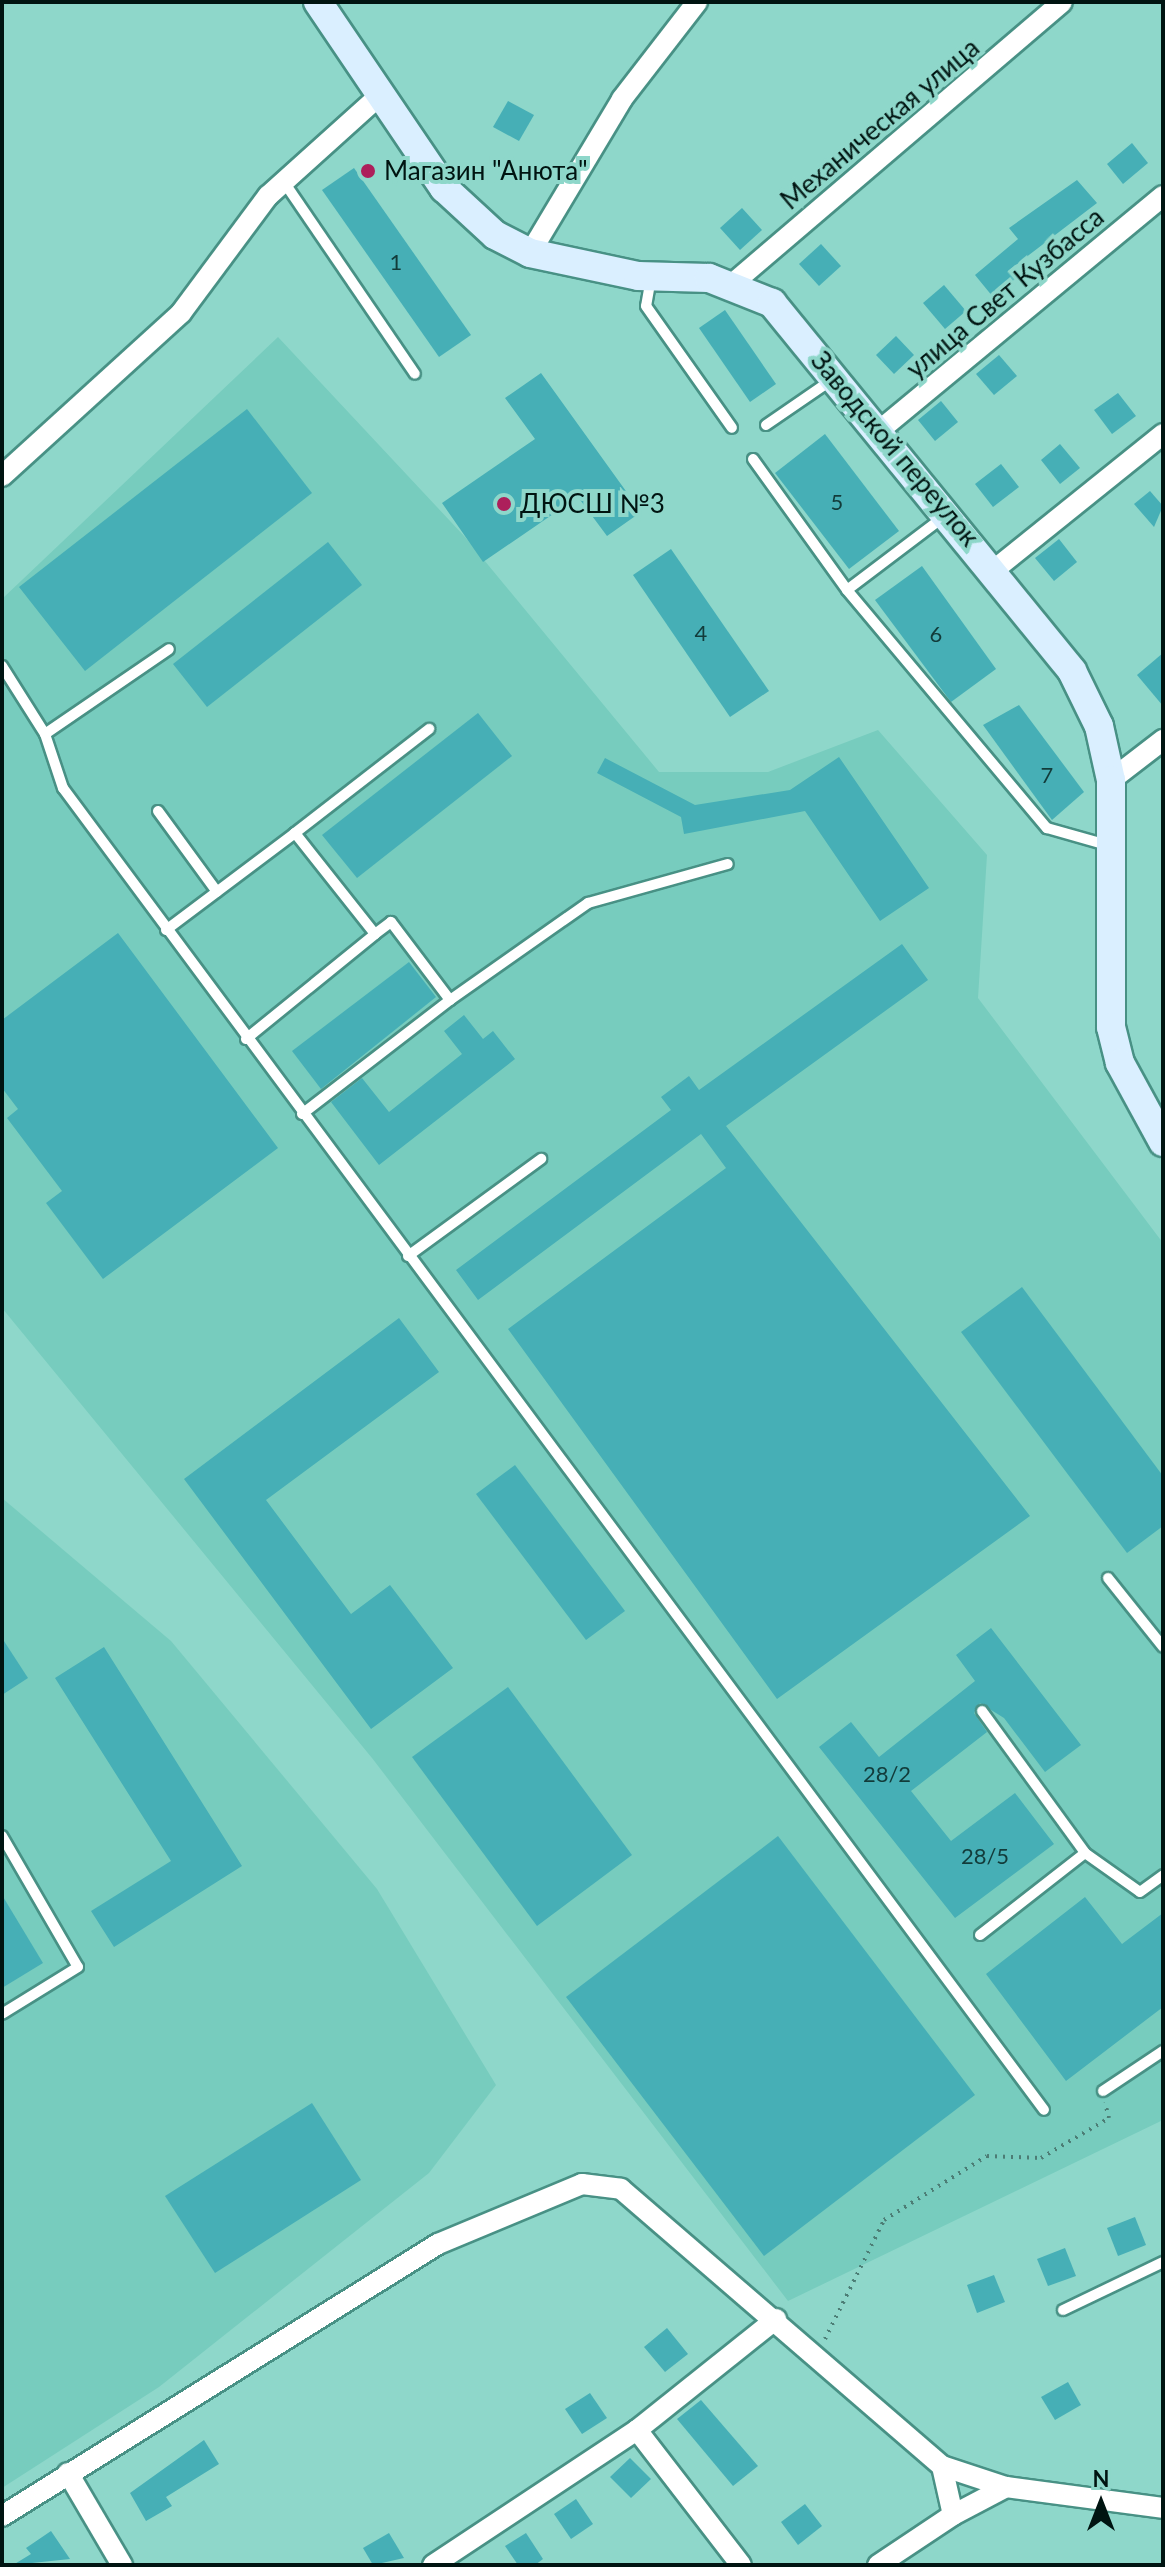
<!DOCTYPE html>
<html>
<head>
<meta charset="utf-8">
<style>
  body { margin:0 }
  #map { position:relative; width:1165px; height:2567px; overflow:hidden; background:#8ed7ca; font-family:Lato,sans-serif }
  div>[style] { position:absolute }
  .built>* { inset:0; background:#77ccbe }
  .building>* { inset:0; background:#46afb6 }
  .path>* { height:4px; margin-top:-2px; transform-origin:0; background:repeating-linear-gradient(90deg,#4c7d75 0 2px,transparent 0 8px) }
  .roads { filter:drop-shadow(2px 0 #489185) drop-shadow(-2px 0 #489185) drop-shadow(0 2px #489185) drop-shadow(0 -2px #489185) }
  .lane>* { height:10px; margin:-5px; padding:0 5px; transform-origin:5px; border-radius:5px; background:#fff }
  .street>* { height:20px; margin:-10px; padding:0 10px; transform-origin:10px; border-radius:10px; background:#fff }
  .secondary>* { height:28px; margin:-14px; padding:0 14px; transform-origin:14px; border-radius:14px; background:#daefff }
  .dots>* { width:22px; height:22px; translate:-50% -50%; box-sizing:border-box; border:4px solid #8ed7ca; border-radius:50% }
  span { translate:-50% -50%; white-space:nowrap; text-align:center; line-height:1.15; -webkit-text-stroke:8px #8ed7ca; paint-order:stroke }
  .number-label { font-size:22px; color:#123b3a }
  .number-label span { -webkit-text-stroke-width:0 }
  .street-label { font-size:26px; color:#001411 }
  .poi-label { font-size:26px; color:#001411 }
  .left { translate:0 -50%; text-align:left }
  .frame { position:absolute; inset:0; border:4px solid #001411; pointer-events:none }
  .north { position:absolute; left:1061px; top:2463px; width:80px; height:80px; -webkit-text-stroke:6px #8ed7ca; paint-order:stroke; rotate:0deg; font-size:22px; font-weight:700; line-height:32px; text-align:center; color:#001411 }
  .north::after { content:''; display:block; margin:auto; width:28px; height:36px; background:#001411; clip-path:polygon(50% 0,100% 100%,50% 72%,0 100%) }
</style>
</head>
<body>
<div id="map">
  <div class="built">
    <div style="clip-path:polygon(278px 337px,465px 537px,659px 772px,768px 772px,878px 730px,987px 855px,978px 998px,1163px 1243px,1163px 2120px,788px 2301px,372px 1758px,2px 1308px,2px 599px)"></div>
    <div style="clip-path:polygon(2px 1498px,171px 1641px,377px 1889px,496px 2085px,429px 2173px,159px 2387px,2px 2488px)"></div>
  </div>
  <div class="building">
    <div style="clip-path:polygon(508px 101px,534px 115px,519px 141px,493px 127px)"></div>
    <div style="clip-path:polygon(1132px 143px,1148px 163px,1123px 184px,1107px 164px)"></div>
    <div style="clip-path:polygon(354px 168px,471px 335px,439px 357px,322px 190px)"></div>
    <div style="clip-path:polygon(1077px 180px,1097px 203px,1008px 271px,1015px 279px,993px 297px,975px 275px,1018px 239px,1009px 228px)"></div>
    <div style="clip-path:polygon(742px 208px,762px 230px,740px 250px,720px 228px)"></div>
    <div style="clip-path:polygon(821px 244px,841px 266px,819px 286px,799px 264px)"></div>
    <div style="clip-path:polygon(944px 285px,966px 311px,945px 329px,923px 303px)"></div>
    <div style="clip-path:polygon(725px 310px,776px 384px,750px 402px,699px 328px)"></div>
    <div style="clip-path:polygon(896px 336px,914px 355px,894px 374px,876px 355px)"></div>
    <div style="clip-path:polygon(999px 355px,1017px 376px,994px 395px,976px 374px)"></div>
    <div style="clip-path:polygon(541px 373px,641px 512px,607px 536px,578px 497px,483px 562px,442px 503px,535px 439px,505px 398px)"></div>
    <div style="clip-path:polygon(1118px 393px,1136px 416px,1112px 434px,1094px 410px)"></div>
    <div style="clip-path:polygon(941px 401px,958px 422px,935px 441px,918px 420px)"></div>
    <div style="clip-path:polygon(247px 409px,312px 493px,85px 671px,19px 587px)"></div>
    <div style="clip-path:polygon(825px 434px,899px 531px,849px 569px,775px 473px)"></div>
    <div style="clip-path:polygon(1060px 444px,1080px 468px,1060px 484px,1041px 460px)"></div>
    <div style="clip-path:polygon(1001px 464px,1019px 487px,993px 507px,975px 484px)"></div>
    <div style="clip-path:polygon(1150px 491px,1163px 506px,1154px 527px,1134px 504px)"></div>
    <div style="clip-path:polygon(1059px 539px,1077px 562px,1054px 581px,1035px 558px)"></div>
    <div style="clip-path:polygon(328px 542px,362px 585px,207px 707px,173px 664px)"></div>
    <div style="clip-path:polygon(671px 549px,769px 691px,730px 717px,633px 575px)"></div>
    <div style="clip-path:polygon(922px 566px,996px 669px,951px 702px,875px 600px)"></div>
    <div style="clip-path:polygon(1163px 653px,1163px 706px,1137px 675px)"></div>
    <div style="clip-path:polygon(1019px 705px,1084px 792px,1052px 820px,983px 725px)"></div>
    <div style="clip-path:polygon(478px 713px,512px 756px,357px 878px,322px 835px)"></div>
    <div style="clip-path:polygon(839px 757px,929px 888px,880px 921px,805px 811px,684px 834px,681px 817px,597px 773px,605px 758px,695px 805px,790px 790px)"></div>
    <div style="clip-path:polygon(118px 933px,278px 1148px,103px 1279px,46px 1203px,62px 1191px,7px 1118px,18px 1109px,2px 1088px,2px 1020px)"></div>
    <div style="clip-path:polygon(902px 944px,928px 980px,726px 1126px,1030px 1516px,777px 1699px,508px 1329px,726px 1168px,701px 1134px,478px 1300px,456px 1270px,671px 1110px,661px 1097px,689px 1076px,699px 1090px)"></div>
    <div style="clip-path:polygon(409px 962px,436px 997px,321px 1089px,292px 1051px)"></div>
    <div style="clip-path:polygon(464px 1015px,483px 1039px,493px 1031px,515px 1059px,379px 1165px,331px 1102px,362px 1078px,389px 1112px,462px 1054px,444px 1031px)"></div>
    <div style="clip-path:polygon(1022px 1287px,1163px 1476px,1163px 1526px,1127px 1553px,961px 1332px)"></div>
    <div style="clip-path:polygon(399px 1318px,439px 1372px,266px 1500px,351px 1614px,390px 1585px,453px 1668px,371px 1729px,184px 1479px)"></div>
    <div style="clip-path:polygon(515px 1465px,625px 1611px,586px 1640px,476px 1494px)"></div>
    <div style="clip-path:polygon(991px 1628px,1081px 1745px,1045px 1772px,1004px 1718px,980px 1703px,974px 1713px,987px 1732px,911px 1791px,951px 1841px,1015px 1793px,1054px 1844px,955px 1918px,819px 1747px,851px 1722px,879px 1757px,975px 1681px,956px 1655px)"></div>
    <div style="clip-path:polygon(2px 1638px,28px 1678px,2px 1695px)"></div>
    <div style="clip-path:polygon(104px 1647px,242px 1866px,114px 1947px,91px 1911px,171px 1861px,55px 1678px)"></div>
    <div style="clip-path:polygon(508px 1687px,632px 1855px,537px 1926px,412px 1757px)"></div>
    <div style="clip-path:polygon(778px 1836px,975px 2095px,764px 2256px,566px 1997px)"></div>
    <div style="clip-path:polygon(2px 1895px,43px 1963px,2px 1988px)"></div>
    <div style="clip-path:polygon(1085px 1897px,1122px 1944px,1163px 1913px,1163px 2007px,1066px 2081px,986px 1974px)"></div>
    <div style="clip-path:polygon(312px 2103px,361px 2180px,215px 2273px,165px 2196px)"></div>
    <div style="clip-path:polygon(1135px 2217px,1146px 2245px,1118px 2256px,1107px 2228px)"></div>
    <div style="clip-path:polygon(1065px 2248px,1076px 2276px,1048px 2286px,1037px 2259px)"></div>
    <div style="clip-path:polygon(994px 2275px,1005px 2302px,977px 2313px,967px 2285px)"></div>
    <div style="clip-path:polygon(667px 2328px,688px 2354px,665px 2372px,644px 2347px)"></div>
    <div style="clip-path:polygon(1068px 2382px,1081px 2405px,1055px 2420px,1041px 2397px)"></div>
    <div style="clip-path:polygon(590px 2393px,607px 2418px,582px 2434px,565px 2409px)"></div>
    <div style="clip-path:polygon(701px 2400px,758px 2466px,733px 2486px,677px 2419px)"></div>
    <div style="clip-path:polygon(204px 2440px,219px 2464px,166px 2497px,172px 2506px,146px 2521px,130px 2493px)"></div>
    <div style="clip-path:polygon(630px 2458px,651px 2479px,631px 2498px,610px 2477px)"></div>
    <div style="clip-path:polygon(576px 2499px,593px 2524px,571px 2539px,554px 2514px)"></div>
    <div style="clip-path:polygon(805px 2504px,822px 2526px,798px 2545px,781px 2522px)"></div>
    <div style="clip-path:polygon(51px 2531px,70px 2559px,13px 2565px,31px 2554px,26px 2548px)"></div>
    <div style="clip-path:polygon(389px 2533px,404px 2558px,373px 2565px,363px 2548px)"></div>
    <div style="clip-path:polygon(526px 2533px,543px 2559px,535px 2565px,518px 2565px,505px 2546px)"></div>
  </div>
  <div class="path">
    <div style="left:825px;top:2339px;width:133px;rotate:-63.6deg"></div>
    <div style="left:884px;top:2220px;width:121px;rotate:-31.9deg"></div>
    <div style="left:987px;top:2156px;width:54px;rotate:2.1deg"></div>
    <div style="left:1041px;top:2158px;width:79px;rotate:-30.5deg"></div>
    <div style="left:1109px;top:2118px;width:16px;rotate:-105deg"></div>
  </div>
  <div class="roads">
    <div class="lane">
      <div style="left:284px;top:182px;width:232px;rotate:55.7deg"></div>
      <div style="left:651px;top:278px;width:28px;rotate:100deg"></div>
      <div style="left:646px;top:306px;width:149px;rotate:54.8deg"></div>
      <div style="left:766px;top:425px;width:78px;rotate:-34.5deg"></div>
      <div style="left:753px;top:459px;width:161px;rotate:54.3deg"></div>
      <div style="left:847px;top:590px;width:311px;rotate:50deg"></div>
      <div style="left:1047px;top:828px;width:62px;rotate:15.8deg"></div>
      <div style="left:847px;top:590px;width:123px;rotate:-37.1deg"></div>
      <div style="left:2px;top:666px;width:80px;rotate:57.7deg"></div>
      <div style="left:45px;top:734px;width:57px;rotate:71.6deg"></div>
      <div style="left:63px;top:788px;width:1646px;rotate:53.42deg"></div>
      <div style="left:45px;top:734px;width:150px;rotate:-34.4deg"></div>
      <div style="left:158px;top:811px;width:100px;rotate:53.9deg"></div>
      <div style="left:166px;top:930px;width:161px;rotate:-36.9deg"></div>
      <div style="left:450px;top:1000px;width:169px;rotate:-35.1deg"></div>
      <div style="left:588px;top:903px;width:145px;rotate:-15.6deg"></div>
      <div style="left:246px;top:1039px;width:166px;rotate:-39.1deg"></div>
      <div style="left:375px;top:934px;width:129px;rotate:-128.4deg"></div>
      <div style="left:295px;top:833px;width:170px;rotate:-37.8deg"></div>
      <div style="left:302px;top:1114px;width:187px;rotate:-37.6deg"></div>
      <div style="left:450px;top:1000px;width:98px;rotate:-127.1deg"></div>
      <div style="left:391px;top:922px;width:20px;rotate:143deg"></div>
      <div style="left:408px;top:1256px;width:165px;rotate:-36.1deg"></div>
      <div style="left:1108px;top:1578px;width:88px;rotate:51.4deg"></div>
      <div style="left:982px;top:1711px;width:175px;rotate:54deg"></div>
      <div style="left:1085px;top:1853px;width:67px;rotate:35.3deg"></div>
      <div style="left:1140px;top:1892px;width:29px;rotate:-36deg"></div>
      <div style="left:2px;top:1836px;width:151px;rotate:59.9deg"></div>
      <div style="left:78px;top:1967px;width:89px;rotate:148.3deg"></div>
      <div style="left:980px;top:1935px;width:133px;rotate:-38deg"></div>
      <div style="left:1103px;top:2091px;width:72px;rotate:-33.7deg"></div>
      <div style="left:1063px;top:2310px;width:111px;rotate:-25.6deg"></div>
    </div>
    <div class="street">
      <div style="left:530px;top:253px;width:179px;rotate:-59.1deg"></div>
      <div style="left:622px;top:99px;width:123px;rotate:-52.3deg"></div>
      <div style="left:731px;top:285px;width:435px;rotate:-40.5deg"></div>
      <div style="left:880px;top:430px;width:367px;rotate:-39.6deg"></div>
      <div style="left:2px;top:476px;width:242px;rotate:-42.3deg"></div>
      <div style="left:181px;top:313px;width:146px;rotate:-53.4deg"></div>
      <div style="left:268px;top:196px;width:147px;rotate:-42deg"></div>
      <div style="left:994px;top:570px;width:217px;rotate:-38.8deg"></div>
      <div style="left:1111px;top:780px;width:66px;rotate:-37.6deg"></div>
      <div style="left:637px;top:2430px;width:178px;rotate:-38.6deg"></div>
      <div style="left:68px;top:2473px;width:107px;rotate:59.6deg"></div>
      <div style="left:953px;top:2515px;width:60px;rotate:-27.8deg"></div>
      <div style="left:2px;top:2516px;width:514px;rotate:-31.96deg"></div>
      <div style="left:438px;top:2244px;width:156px;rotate:-22.6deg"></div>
      <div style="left:582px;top:2184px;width:39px;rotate:7deg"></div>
      <div style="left:621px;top:2189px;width:424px;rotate:40.8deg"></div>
      <div style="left:942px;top:2466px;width:67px;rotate:18.2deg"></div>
      <div style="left:1006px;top:2487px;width:158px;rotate:7.6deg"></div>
      <div style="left:433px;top:2565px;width:245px;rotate:-33.5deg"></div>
      <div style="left:637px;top:2430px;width:170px;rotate:52.4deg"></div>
      <div style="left:878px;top:2565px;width:90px;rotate:-33.7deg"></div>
      <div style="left:953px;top:2515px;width:50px;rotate:-102.7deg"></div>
    </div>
    <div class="secondary">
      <div style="left:318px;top:2px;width:225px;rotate:55.9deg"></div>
      <div style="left:444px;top:188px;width:69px;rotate:42.7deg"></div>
      <div style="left:495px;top:235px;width:39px;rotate:27deg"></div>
      <div style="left:530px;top:253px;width:110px;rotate:12deg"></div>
      <div style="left:638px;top:276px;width:71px;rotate:1.6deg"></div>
      <div style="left:709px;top:278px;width:68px;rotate:21.6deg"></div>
      <div style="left:772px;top:303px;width:475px;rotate:50.8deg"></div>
      <div style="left:1072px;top:671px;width:61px;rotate:63.9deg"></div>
      <div style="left:1099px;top:726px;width:55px;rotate:77.5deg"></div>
      <div style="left:1111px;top:780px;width:247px;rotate:90deg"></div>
      <div style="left:1111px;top:1027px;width:37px;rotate:76deg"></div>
      <div style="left:1120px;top:1063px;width:90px;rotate:61.4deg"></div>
    </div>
  </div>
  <div class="dots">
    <div style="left:368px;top:171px;background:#ad1f5b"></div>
    <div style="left:504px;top:504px;background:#ad1f5b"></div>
  </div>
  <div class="number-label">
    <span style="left:396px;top:262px">1</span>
    <span style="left:837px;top:502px">5</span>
    <span style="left:701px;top:633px">4</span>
    <span style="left:936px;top:634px">6</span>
    <span style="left:1047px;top:775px">7</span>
    <span style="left:887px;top:1774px">28/2</span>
    <span style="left:985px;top:1856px">28/5</span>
  </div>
  <div class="street-label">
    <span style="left:880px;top:124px;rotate:-40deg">Механическая улица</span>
    <span style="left:1005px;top:293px;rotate:-40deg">улица Свет Кузбасса</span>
    <span style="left:895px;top:449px;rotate:50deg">Заводской переулок</span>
  </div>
  <div class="poi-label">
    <span class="left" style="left:384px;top:171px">Магазин "Анюта"</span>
    <span class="left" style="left:520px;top:504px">ДЮСШ №3</span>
  </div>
  <div class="frame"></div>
  <div class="north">N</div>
</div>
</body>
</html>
